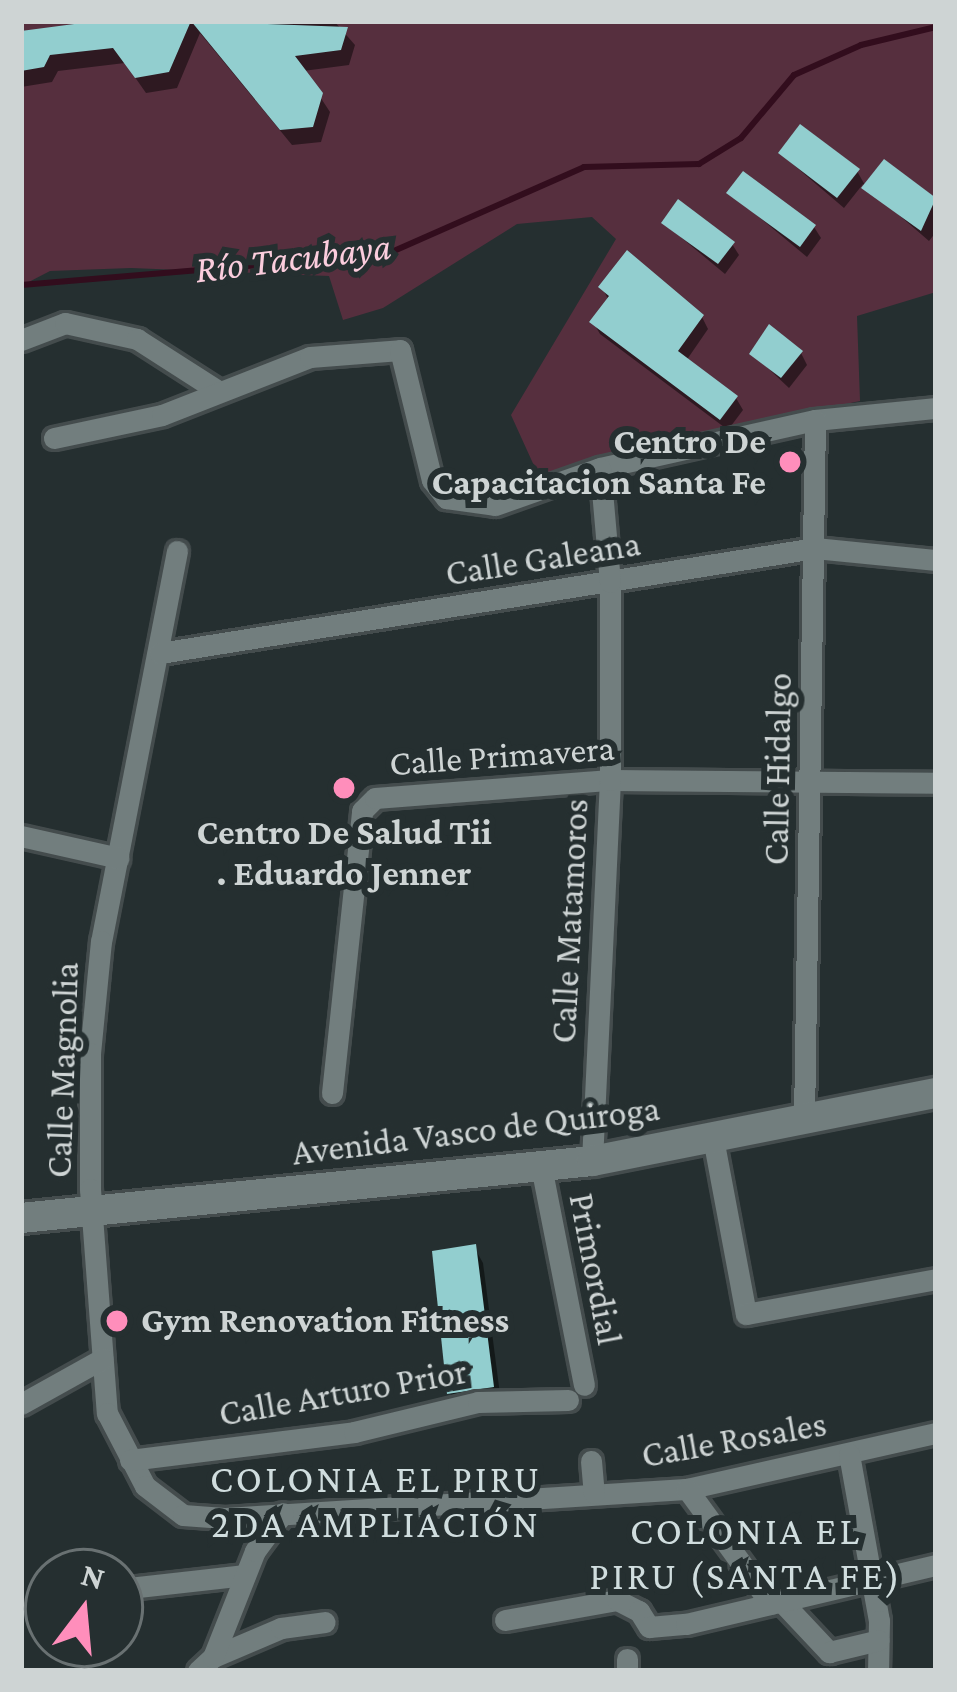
<!DOCTYPE html>
<html>
<head>
<meta charset="utf-8">
<style>
  body { margin:0 }
  #map { position:relative; width:957px; height:1692px; overflow:hidden; background:#252f30; font-family:"Crimson Pro",serif }
  div>[style] { position:absolute }
  .green>* { inset:0; background:#562f3e }
  .shadow>* { inset:0; background:#0007 }
  .stream>* { height:6px; margin:-3px; padding:0 3px; transform-origin:3px; border-radius:3px; background:#320d1d }
  .building>* { inset:0; background:#92cecf }
  .roads { filter:drop-shadow(3px 0 #444c4d) drop-shadow(-3px 0 #444c4d) drop-shadow(0 3px #444c4d) drop-shadow(0 -3px #444c4d) }
  .street>* { height:21px; margin:-10.5px; padding:0 10.5px; transform-origin:10.5px; border-radius:10.5px; background:#727e7e }
  .secondary>* { height:30px; margin:-15px; padding:0 15px; transform-origin:15px; border-radius:15px; background:#727e7e }
  .dots>* { width:33px; height:33px; translate:-50% -50%; box-sizing:border-box; border:6px solid #252f30; border-radius:50% }
  span { translate:-50% -50%; white-space:nowrap; text-align:center; line-height:1.15; -webkit-text-stroke:12px #252f30; paint-order:stroke }
  .poi-label { font-size:36px; color:#ced4d4; font-weight:700 }
  .right { translate:-100% -50%; text-align:right }
  .left { translate:0 -50%; text-align:left }
  .street-label { font-size:36px; color:#ced4d4 }
  .water-label { font-size:39px; color:#fbcddd; font-style:italic }
  .neighbourhood-label { font-size:39px; color:#d0ddde; letter-spacing:3px }
  .frame { position:absolute; inset:0; border:24px solid #ced4d4; pointer-events:none }
  .north { position:absolute; left:24px; top:1548px; width:120px; height:120px; box-sizing:border-box; background:#252f30; border:3px solid #697172; border-radius:50%; rotate:16deg; font-size:33px; font-weight:700; line-height:48px; text-align:center; color:#ced4d4 }
  .north::after { content:''; display:block; margin:auto; width:42px; height:54px; background:#ff8ebb; clip-path:polygon(50% 0,100% 100%,50% 72%,0 100%) }
</style>
</head>
<body>
<div id="map">
  <div class="green">
    <div style="clip-path:polygon(21px 21px,936px 21px,936px 292px,857px 316px,860px 401px,589px 459px,541px 481px,511px 415px,616px 239px,592px 217px,517px 224px,383px 308px,343px 320px,329px 276px,131px 268px,50px 271px,21px 286px)"></div>
  </div>
  <div class="shadow">
    <div style="clip-path:polygon(109px 21px,334px 21px,355px 45px,349px 65px,303px 71px,330px 112px,321px 142px,292px 145px,200px 33px,177px 88px,146px 93px,125px 63px,58px 71px,52px 82px,21px 87px,21px 34px)"></div>
    <div style="clip-path:polygon(781px 154px,857px 171px,866px 187px,884px 163px,936px 202px,936px 232px,929px 241px,863px 184px,844px 208px)"></div>
    <div style="clip-path:polygon(730px 193px,814px 227px,821px 238px,807px 257px)"></div>
    <div style="clip-path:polygon(665px 224px,732px 244px,739px 255px,725px 274px)"></div>
    <div style="clip-path:polygon(602px 287px,702px 317px,708px 329px,686px 361px,736px 398px,743px 410px,728px 430px,600px 334px,593px 322px,609px 301px)"></div>
    <div style="clip-path:polygon(801px 353px,807px 365px,789px 388px,753px 354px)"></div>
    <div style="clip-path:polygon(474px 1247px,483px 1263px,501px 1402px,459px 1409px,450px 1393px)"></div>
  </div>
  <div class="stream">
    <div style="left:21px;top:285px;width:367px;rotate:-4.8deg"></div>
    <div style="left:387px;top:254px;width:215px;rotate:-23.8deg"></div>
    <div style="left:584px;top:167px;width:115px;rotate:-1.5deg"></div>
    <div style="left:699px;top:164px;width:49px;rotate:-31.8deg"></div>
    <div style="left:741px;top:138px;width:82px;rotate:-49.9deg"></div>
    <div style="left:794px;top:75px;width:73px;rotate:-24.1deg"></div>
    <div style="left:861px;top:45px;width:77px;rotate:-13.5deg"></div>
  </div>
  <div class="building">
    <div style="clip-path:polygon(97px 21px,191px 21px,169px 72px,135px 78px,113px 48px,50px 55px,44px 67px,21px 71px,21px 31px)"></div>
    <div style="clip-path:polygon(191px 21px,348px 27px,341px 50px,295px 56px,323px 93px,313px 127px,280px 130px)"></div>
    <div style="clip-path:polygon(800px 124px,860px 169px,837px 198px,778px 153px)"></div>
    <div style="clip-path:polygon(884px 159px,936px 198px,921px 231px,861px 188px)"></div>
    <div style="clip-path:polygon(743px 171px,816px 225px,800px 247px,726px 193px)"></div>
    <div style="clip-path:polygon(678px 199px,735px 242px,718px 264px,661px 223px)"></div>
    <div style="clip-path:polygon(627px 250px,704px 315px,678px 351px,738px 396px,720px 420px,589px 322px,609px 296px,598px 287px)"></div>
    <div style="clip-path:polygon(769px 324px,803px 351px,781px 378px,749px 354px)"></div>
    <div style="clip-path:polygon(476px 1244px,494px 1387px,447px 1394px,432px 1251px)"></div>
  </div>
  <div class="roads">
    <div class="street">
      <div style="left:21px;top:340px;width:47px;rotate:-21.1deg"></div>
      <div style="left:65px;top:323px;width:74px;rotate:12.5deg"></div>
      <div style="left:137px;top:339px;width:98px;rotate:32.6deg"></div>
      <div style="left:54px;top:438px;width:110px;rotate:-12deg"></div>
      <div style="left:162px;top:415px;width:159px;rotate:-21.4deg"></div>
      <div style="left:310px;top:357px;width:90px;rotate:-4.4deg"></div>
      <div style="left:400px;top:350px;width:134px;rotate:76.2deg"></div>
      <div style="left:432px;top:480px;width:23px;rotate:52deg"></div>
      <div style="left:446px;top:498px;width:49px;rotate:8.1deg"></div>
      <div style="left:495px;top:505px;width:111px;rotate:-19.4deg"></div>
      <div style="left:600px;top:468px;width:220px;rotate:-12.6deg"></div>
      <div style="left:815px;top:420px;width:122px;rotate:-5.7deg"></div>
      <div style="left:177px;top:551px;width:397px;rotate:101deg"></div>
      <div style="left:101px;top:941px;width:113px;rotate:95.6deg"></div>
      <div style="left:90px;top:1053px;width:136px;rotate:90deg"></div>
      <div style="left:90px;top:1189px;width:225px;rotate:85.7deg"></div>
      <div style="left:107px;top:1413px;width:82px;rotate:62.5deg"></div>
      <div style="left:145px;top:1486px;width:48px;rotate:37.3deg"></div>
      <div style="left:183px;top:1515px;width:41px;rotate:4.2deg"></div>
      <div style="left:224px;top:1518px;width:464px;rotate:-3.6deg"></div>
      <div style="left:687px;top:1489px;width:255px;rotate:-12.7deg"></div>
      <div style="left:160px;top:653px;width:663px;rotate:-9.11deg"></div>
      <div style="left:815px;top:548px;width:122px;rotate:5.7deg"></div>
      <div style="left:21px;top:836px;width:100px;rotate:12.7deg"></div>
      <div style="left:332px;top:1093px;width:284px;rotate:-83.9deg"></div>
      <div style="left:362px;top:811px;width:18px;rotate:-45deg"></div>
      <div style="left:375px;top:798px;width:236px;rotate:-4.4deg"></div>
      <div style="left:610px;top:780px;width:326px;rotate:0.5deg"></div>
      <div style="left:804px;top:1120px;width:700px;rotate:-89.1deg"></div>
      <div style="left:713px;top:1138px;width:179px;rotate:79.4deg"></div>
      <div style="left:746px;top:1314px;width:193px;rotate:-10.4deg"></div>
      <div style="left:592px;top:1161px;width:381px;rotate:-87.3deg"></div>
      <div style="left:610px;top:780px;width:198px;rotate:-90deg"></div>
      <div style="left:610px;top:582px;width:114px;rotate:-95deg"></div>
      <div style="left:541px;top:1166px;width:223px;rotate:78.9deg"></div>
      <div style="left:21px;top:1404px;width:93px;rotate:-29.1deg"></div>
      <div style="left:849px;top:1454px;width:170px;rotate:79.8deg"></div>
      <div style="left:879px;top:1621px;width:50px;rotate:91.1deg"></div>
      <div style="left:130px;top:1460px;width:226px;rotate:-7.1deg"></div>
      <div style="left:354px;top:1432px;width:128px;rotate:-13.6deg"></div>
      <div style="left:478px;top:1402px;width:90px;rotate:-1.3deg"></div>
      <div style="left:591px;top:1461px;width:32px;rotate:85deg"></div>
      <div style="left:687px;top:1489px;width:142px;rotate:53.9deg"></div>
      <div style="left:120px;top:1589px;width:126px;rotate:-6.4deg"></div>
      <div style="left:782px;top:1602px;width:69px;rotate:46.8deg"></div>
      <div style="left:829px;top:1652px;width:51px;rotate:-13.5deg"></div>
      <div style="left:505px;top:1620px;width:114px;rotate:-10.1deg"></div>
      <div style="left:617px;top:1600px;width:25px;rotate:27deg"></div>
      <div style="left:639px;top:1611px;width:19px;rotate:58deg"></div>
      <div style="left:649px;top:1627px;width:37px;rotate:-5deg"></div>
      <div style="left:686px;top:1624px;width:257px;rotate:-13.3deg"></div>
      <div style="left:213px;top:1657px;width:74px;rotate:-23.1deg"></div>
      <div style="left:281px;top:1628px;width:44px;rotate:-7.8deg"></div>
      <div style="left:627px;top:1659px;width:12px;rotate:90deg"></div>
      <div style="left:198px;top:1671px;width:21px;rotate:-43deg"></div>
      <div style="left:213px;top:1657px;width:114px;rotate:-68.4deg"></div>
      <div style="left:255px;top:1551px;width:47px;rotate:-53.6deg"></div>
    </div>
    <div class="secondary">
      <div style="left:21px;top:1218px;width:574px;rotate:-5.7deg"></div>
      <div style="left:592px;top:1161px;width:351px;rotate:-11.2deg"></div>
    </div>
  </div>
  <div class="dots">
    <div style="left:790px;top:462px;background:#ff8ebb"></div>
    <div style="left:344px;top:788px;background:#ff8ebb"></div>
    <div style="left:117px;top:1321px;background:#ff8ebb"></div>
  </div>
  <div class="poi-label">
    <span class="right" style="left:766px;top:462px">Centro De<br>Capacitacion Santa Fe</span>
    <span style="left:344px;top:853px">Centro De Salud Tii<br>. Eduardo Jenner</span>
    <span class="left" style="left:141px;top:1321px">Gym Renovation Fitness</span>
  </div>
  <div class="street-label">
    <span style="left:543px;top:559px;rotate:-9deg">Calle Galeana</span>
    <span style="left:502px;top:756px;rotate:-4deg">Calle Primavera</span>
    <span style="left:778px;top:769px;rotate:-89deg">Calle Hidalgo</span>
    <span style="left:570px;top:921px;rotate:-87deg">Calle Matamoros</span>
    <span style="left:63px;top:1070px;rotate:-88deg">Calle Magnolia</span>
    <span style="left:476px;top:1131px;rotate:-7deg">Avenida Vasco de Quiroga</span>
    <span style="left:595px;top:1269px;rotate:79deg">Primordial</span>
    <span style="left:343px;top:1393px;rotate:-10deg">Calle Arturo Prior</span>
    <span style="left:734px;top:1440px;rotate:-10deg">Calle Rosales</span>
  </div>
  <div class="water-label">
    <span style="left:293px;top:258px;rotate:-7deg">Río Tacubaya</span>
  </div>
  <div class="neighbourhood-label">
    <span style="left:376px;top:1502px">COLONIA EL PIRU<br>2DA AMPLIACIÓN</span>
    <span style="left:746px;top:1554px">COLONIA EL<br>PIRU (SANTA FE)</span>
  </div>
  <div class="frame"></div>
  <div class="north">N</div>
</div>
</body>
</html>
